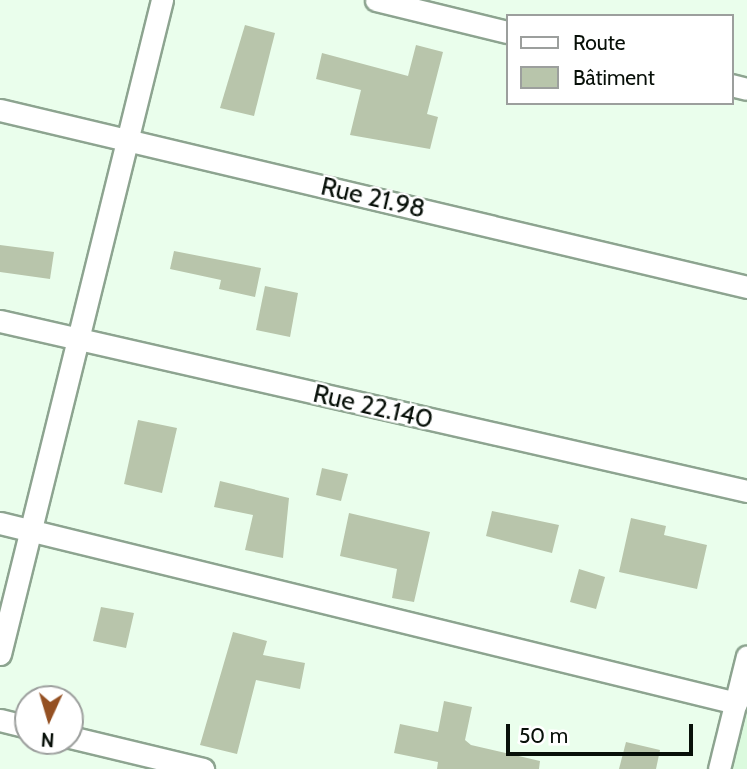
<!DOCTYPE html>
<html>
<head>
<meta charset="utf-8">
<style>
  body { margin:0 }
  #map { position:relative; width:747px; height:769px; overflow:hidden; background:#eafeec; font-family:Cabin,sans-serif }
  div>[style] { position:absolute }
  .built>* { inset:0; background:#dbfade }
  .building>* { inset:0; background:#b8c5ab }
  .roads { filter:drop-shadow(2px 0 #8da490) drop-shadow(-2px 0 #8da490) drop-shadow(0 2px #8da490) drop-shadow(0 -2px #8da490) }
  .minor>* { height:21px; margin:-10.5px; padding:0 10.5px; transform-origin:10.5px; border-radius:10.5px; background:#fff }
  span { translate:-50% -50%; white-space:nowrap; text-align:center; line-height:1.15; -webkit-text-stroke:5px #fff; paint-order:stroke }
  .street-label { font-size:26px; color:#081009 }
  .legend { position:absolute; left:506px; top:14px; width:228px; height:91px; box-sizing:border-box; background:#fff; border:2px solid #9c9f9d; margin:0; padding:9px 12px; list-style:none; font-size:21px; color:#081009 }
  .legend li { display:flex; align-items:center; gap:14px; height:35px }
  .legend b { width:35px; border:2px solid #9c9f9d }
  .north { position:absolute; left:14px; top:685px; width:70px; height:70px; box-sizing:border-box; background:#fff; border:2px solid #9c9f9d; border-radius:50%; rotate:184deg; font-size:19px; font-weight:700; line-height:28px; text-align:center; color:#081009 }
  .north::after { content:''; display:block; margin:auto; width:24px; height:32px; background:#945022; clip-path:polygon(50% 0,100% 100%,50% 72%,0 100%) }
  .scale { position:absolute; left:506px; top:724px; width:187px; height:32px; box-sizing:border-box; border:4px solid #081009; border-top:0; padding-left:9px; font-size:21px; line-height:24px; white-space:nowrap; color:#081009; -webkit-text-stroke:5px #fff; paint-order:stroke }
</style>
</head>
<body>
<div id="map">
  <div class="built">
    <div style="clip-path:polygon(747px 682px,747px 769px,727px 769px)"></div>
  </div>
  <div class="building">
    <div style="clip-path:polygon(245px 25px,275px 33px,254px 116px,220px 108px)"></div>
    <div style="clip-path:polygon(416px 45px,443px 52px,427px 114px,438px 117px,430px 149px,350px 135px,361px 90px,316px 79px,322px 53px,408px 76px)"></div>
    <div style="clip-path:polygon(0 245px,54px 252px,50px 279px,0 272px)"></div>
    <div style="clip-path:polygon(174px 251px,261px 268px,255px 297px,219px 289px,221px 280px,170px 269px)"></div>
    <div style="clip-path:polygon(265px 286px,298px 293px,290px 337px,256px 330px)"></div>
    <div style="clip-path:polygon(138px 420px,177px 428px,162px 493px,124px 484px)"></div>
    <div style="clip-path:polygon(322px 468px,348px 474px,341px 501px,316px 495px)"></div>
    <div style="clip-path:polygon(220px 481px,289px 498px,283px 558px,245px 550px,253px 515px,214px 507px)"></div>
    <div style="clip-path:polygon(492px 511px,559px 525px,552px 553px,486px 536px)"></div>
    <div style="clip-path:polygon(349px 513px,430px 532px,414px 602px,392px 598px,397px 569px,340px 556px)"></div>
    <div style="clip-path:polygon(631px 518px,666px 526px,664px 535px,707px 545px,697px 589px,619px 572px)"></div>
    <div style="clip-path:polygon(579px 569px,605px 577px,596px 609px,570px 602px)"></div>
    <div style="clip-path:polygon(101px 607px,134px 613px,126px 648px,93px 641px)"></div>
    <div style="clip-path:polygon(233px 632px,267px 641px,263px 655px,305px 663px,300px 689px,256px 680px,237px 754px,200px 745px)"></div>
    <div style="clip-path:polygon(444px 701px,472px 707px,465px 740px,471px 745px,540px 761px,539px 769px,437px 769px,438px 762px,394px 753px,400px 724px,438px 732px)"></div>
    <div style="clip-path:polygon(626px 742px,660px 750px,656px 769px,619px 769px)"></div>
  </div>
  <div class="roads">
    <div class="minor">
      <div style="left:376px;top:0;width:135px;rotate:13.7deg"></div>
      <div style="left:731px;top:85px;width:16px;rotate:14deg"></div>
      <div style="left:0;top:110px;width:768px;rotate:13.33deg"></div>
      <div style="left:0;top:321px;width:766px;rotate:12.82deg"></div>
      <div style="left:0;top:523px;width:758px;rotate:13.74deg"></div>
      <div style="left:0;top:654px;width:674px;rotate:-76.09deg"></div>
      <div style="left:0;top:720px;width:29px;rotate:14deg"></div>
      <div style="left:70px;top:737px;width:137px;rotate:13.5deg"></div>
      <div style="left:719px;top:769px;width:116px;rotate:-76.1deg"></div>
    </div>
  </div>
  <div class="street-label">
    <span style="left:373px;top:198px;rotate:13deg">Rue 21.98</span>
    <span style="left:373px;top:407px;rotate:13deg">Rue 22.140</span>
  </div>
  <ul class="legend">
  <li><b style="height:9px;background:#fff"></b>Route</li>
  <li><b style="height:19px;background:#b8c5ab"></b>Bâtiment</li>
  </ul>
  <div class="north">N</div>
  <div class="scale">50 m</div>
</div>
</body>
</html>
